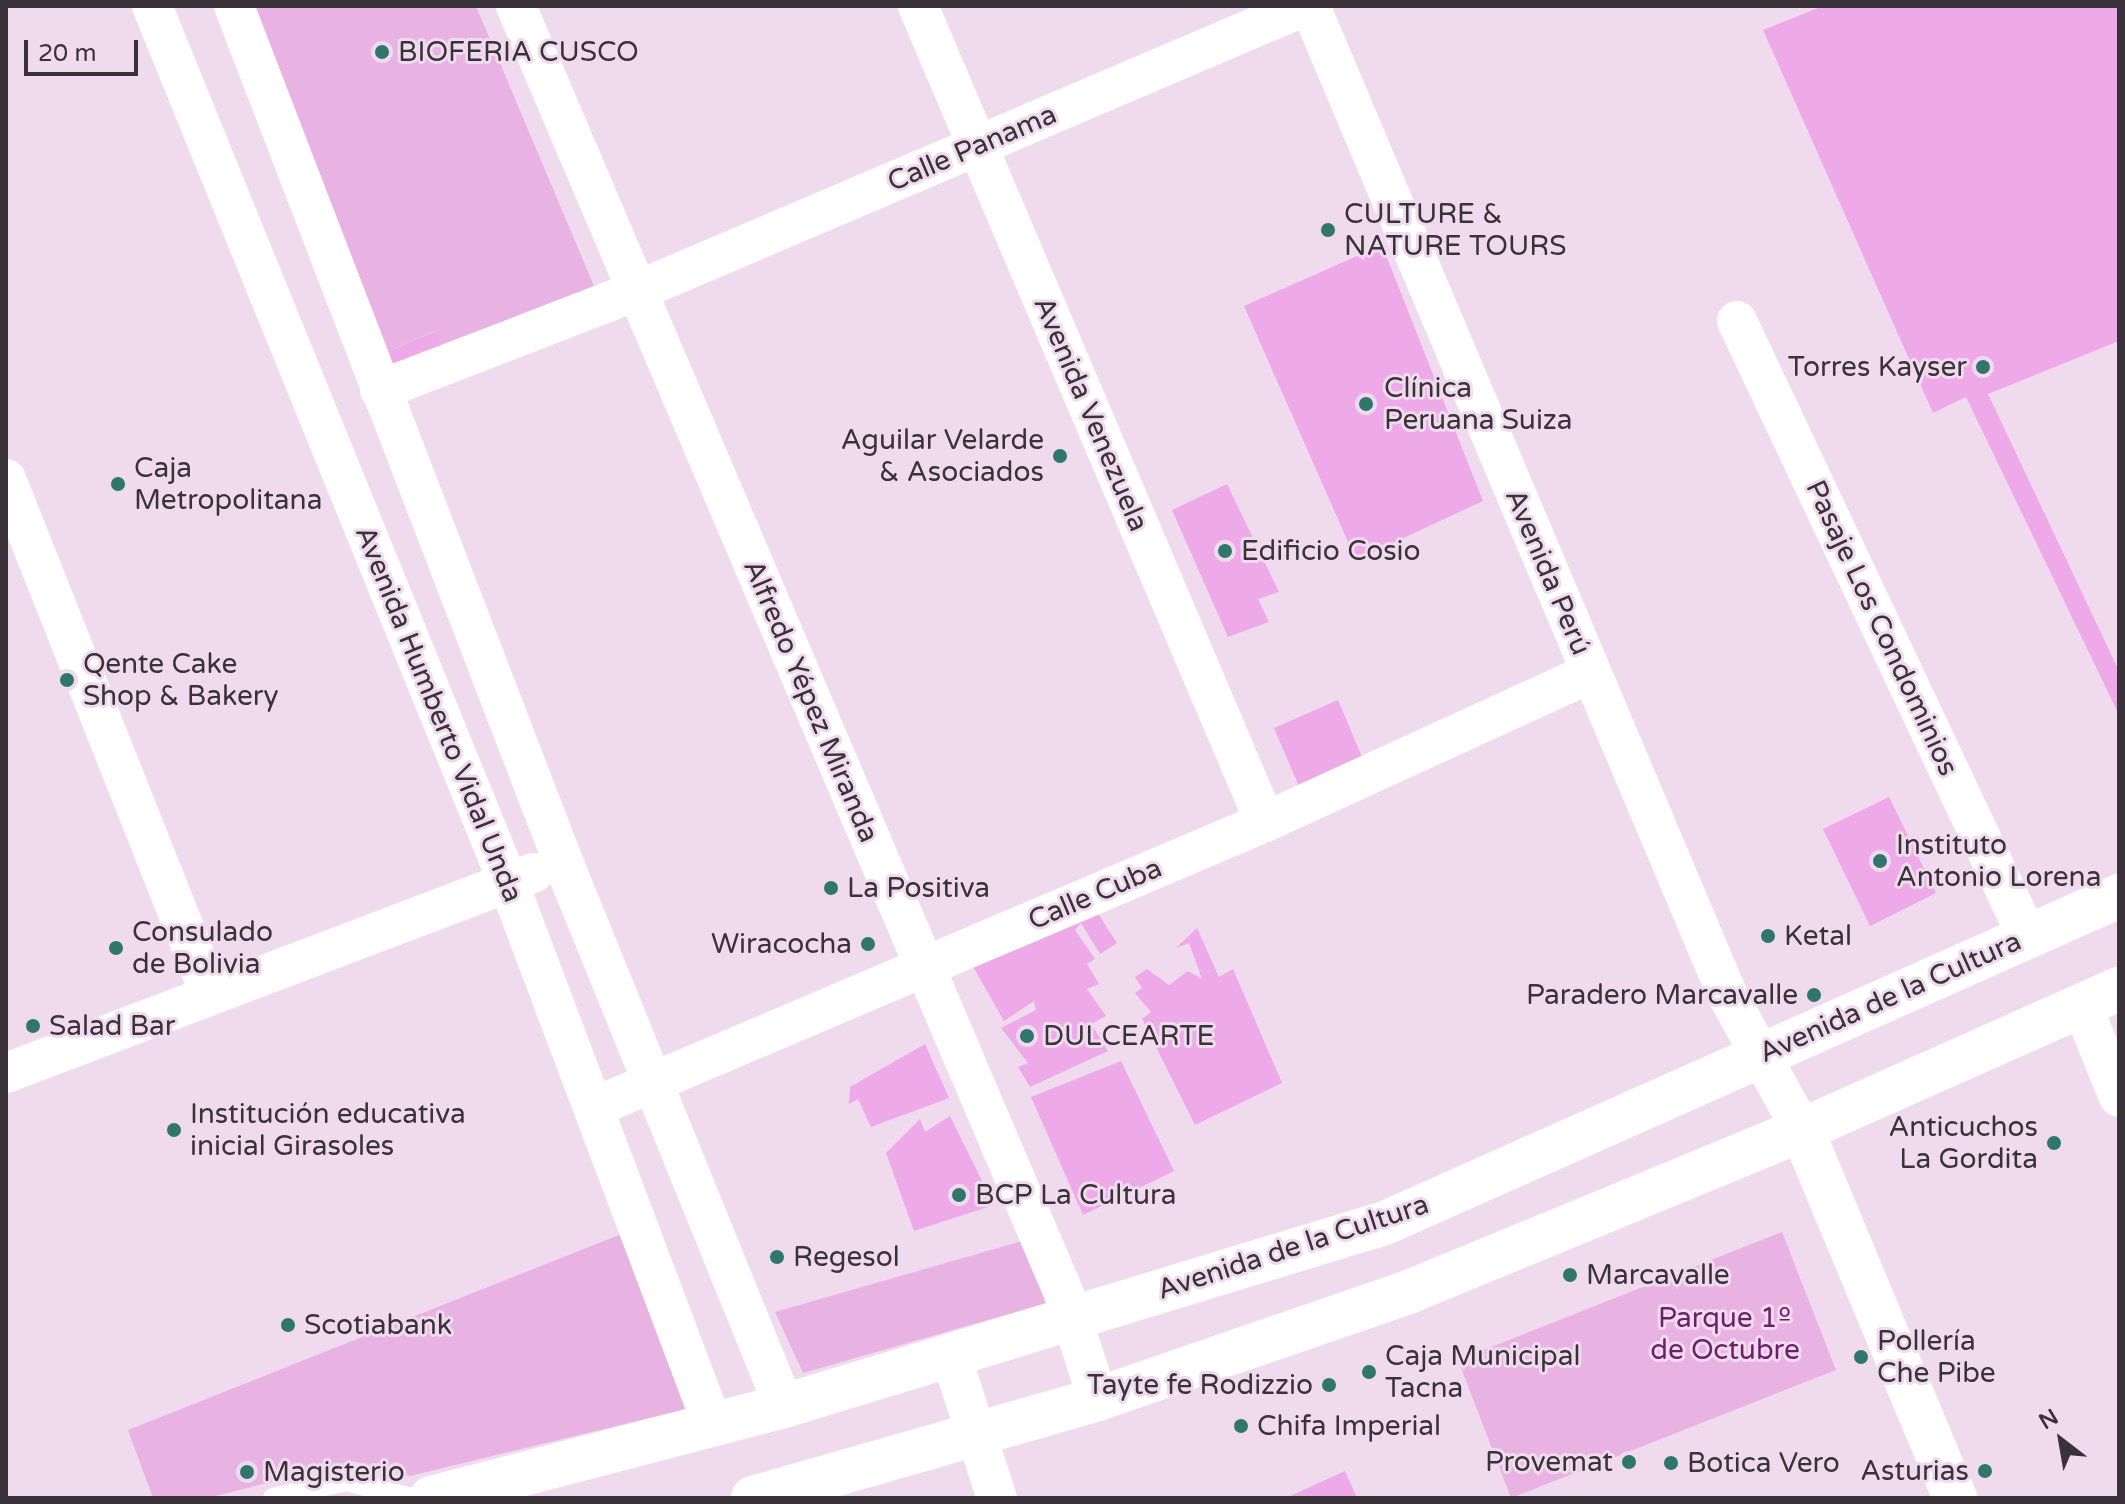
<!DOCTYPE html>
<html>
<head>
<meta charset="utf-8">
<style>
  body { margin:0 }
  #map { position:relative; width:2125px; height:1504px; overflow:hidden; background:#f0dbee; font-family:"Varela Round",sans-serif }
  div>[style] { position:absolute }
  .green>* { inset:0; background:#e8b3e3 }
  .building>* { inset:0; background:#eea9e8 }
  .lane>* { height:20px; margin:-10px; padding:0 10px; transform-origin:10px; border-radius:10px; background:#fff }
  .street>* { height:40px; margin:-20px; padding:0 20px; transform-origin:20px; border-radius:20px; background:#fff }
  .secondary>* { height:44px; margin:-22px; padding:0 22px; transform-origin:22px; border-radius:22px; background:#fff }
  .highway>* { height:44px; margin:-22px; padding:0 22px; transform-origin:22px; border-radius:22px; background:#fff }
  .dots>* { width:22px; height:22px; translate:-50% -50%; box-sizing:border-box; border:4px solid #f0dbee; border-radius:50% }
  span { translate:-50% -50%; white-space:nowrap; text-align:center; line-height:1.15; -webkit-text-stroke:6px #f0dbee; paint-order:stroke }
  .poi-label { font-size:28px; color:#3a3239 }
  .left { translate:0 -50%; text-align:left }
  .right { translate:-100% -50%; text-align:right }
  .street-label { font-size:28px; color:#3a3239 }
  .park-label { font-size:28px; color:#6c1e69 }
  .frame { position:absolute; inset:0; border:8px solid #3a3239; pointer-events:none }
  .north { position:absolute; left:2021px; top:1400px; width:80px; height:80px; -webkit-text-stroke:6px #f0dbee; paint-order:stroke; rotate:329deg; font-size:22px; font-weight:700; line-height:32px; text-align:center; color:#3a3239 }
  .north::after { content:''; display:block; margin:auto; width:28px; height:36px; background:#3a3239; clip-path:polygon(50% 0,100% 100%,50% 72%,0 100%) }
  .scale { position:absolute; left:24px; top:40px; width:114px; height:36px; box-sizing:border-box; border:4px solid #3a3239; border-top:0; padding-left:10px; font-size:24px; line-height:28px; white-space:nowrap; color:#3a3239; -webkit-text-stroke:6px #f0dbee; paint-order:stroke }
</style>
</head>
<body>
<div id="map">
  <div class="green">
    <div style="clip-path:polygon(251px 6px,476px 6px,594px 286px,444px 350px,435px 331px,382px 354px)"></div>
    <div style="clip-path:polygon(629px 1231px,699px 1406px,410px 1476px,352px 1461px,208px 1498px,153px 1498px,128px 1430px)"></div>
    <div style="clip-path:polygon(1782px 1232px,1836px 1370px,1511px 1498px,1458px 1360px)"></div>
    <div style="clip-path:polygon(1022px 1241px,1047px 1303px,803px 1373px,775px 1312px)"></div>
  </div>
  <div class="building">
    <div style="clip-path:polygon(1823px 6px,2119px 6px,2119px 341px,1988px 394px,2119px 671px,2119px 715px,1966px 397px,1933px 413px,1763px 30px)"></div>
    <div style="clip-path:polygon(1382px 245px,1483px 501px,1356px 560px,1244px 306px)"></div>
    <div style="clip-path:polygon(436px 331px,444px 350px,380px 378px,382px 354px)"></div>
    <div style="clip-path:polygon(1227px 484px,1279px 592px,1258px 599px,1269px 622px,1228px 637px,1172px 510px)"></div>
    <div style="clip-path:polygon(1338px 700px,1365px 764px,1301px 791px,1274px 728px)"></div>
    <div style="clip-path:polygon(1889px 797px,1936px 893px,1870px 926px,1823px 829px)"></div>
    <div style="clip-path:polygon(1092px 904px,1117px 943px,1100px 954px,1081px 923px,1075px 930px,1095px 959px,1087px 964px,1099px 984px,1087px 989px,1106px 1016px,1091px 1024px,1108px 1051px,1030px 1087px,1018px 1067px,1028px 1063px,1001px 1028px,1036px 1010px,1034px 1001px,1004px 1021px,967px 956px)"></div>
    <div style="clip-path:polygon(1197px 928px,1219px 977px,1233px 969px,1282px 1083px,1195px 1125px,1142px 1019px,1151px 1012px,1135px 993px,1142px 988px,1135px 977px,1147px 969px,1169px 985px,1188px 971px,1202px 979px,1189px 943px,1176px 948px)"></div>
    <div style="clip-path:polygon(925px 1044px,949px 1098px,871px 1127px,858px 1099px,849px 1104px,850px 1087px)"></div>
    <div style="clip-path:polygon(1121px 1061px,1174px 1171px,1083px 1215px,1031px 1097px)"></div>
    <div style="clip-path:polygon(950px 1116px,994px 1205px,914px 1231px,886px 1153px,920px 1119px,925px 1132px)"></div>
    <div style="clip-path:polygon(1345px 1471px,1357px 1498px,1286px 1498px)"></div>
  </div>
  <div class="lane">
    <div style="left:273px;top:1498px;width:75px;rotate:-13.1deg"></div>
    <div style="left:346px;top:1481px;width:68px;rotate:14.4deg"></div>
  </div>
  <div class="street">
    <div style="left:152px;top:6px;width:946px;rotate:67.88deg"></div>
    <div style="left:508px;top:882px;width:581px;rotate:69.35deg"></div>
    <div style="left:234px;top:6px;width:919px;rotate:68.96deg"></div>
    <div style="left:564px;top:864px;width:585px;rotate:67.91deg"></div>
    <div style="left:516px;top:6px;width:1400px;rotate:66.95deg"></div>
    <div style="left:1064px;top:1294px;width:110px;rotate:72.1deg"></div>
    <div style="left:918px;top:6px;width:887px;rotate:66.96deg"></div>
    <div style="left:1310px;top:6px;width:1075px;rotate:67.11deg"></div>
    <div style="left:1728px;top:996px;width:153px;rotate:61.1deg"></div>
    <div style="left:1737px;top:321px;width:680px;rotate:64.75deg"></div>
    <div style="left:380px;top:390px;width:278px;rotate:-21.1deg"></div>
    <div style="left:639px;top:290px;width:724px;rotate:-23.09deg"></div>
    <div style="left:6px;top:479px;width:551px;rotate:68.37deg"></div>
    <div style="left:2082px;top:1006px;width:98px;rotate:67.9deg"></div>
    <div style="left:6px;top:1073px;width:564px;rotate:-20.78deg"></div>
    <div style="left:595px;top:1107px;width:728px;rotate:-23.04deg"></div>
    <div style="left:1265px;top:822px;width:358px;rotate:-24.6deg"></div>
    <div style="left:951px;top:1356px;width:149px;rotate:72.1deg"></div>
  </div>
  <div class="secondary">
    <div style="left:1802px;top:1130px;width:399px;rotate:67.4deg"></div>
  </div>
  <div class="highway">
    <div style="left:431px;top:1498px;width:365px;rotate:-14.6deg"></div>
    <div style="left:784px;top:1406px;width:628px;rotate:-16.94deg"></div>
    <div style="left:1385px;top:1223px;width:804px;rotate:-24.01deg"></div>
    <div style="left:753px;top:1498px;width:359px;rotate:-16deg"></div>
    <div style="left:1098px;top:1399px;width:331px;rotate:-19deg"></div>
    <div style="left:1411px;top:1291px;width:423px;rotate:-22.4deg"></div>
    <div style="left:1802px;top:1130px;width:347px;rotate:-24deg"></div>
  </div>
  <div class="dots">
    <div style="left:382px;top:52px;background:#30766d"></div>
    <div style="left:1328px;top:230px;background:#30766d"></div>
    <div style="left:1983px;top:367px;background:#30766d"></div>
    <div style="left:1366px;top:404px;background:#30766d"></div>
    <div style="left:1060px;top:456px;background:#30766d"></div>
    <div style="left:118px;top:484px;background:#30766d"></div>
    <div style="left:1225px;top:551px;background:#30766d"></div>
    <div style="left:67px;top:680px;background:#30766d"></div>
    <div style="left:1880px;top:861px;background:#30766d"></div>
    <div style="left:831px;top:888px;background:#30766d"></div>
    <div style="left:1768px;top:936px;background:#30766d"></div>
    <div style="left:868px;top:944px;background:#30766d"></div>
    <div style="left:116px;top:948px;background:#30766d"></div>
    <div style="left:1814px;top:995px;background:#30766d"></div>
    <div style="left:33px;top:1026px;background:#30766d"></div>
    <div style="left:1027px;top:1036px;background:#30766d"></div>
    <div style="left:174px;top:1130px;background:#30766d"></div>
    <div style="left:2054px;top:1143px;background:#30766d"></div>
    <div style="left:959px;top:1195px;background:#30766d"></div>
    <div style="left:777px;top:1257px;background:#30766d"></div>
    <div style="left:1570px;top:1275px;background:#30766d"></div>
    <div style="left:288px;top:1325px;background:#30766d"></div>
    <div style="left:1861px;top:1357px;background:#30766d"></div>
    <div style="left:1369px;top:1372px;background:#30766d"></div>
    <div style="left:1329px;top:1385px;background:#30766d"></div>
    <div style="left:1241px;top:1426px;background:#30766d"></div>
    <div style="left:1629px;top:1462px;background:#30766d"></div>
    <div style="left:1671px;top:1463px;background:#30766d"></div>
    <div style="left:1985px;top:1471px;background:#30766d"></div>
    <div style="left:247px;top:1472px;background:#30766d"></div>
  </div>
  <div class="poi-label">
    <span class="left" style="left:398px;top:52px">BIOFERIA CUSCO</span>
    <span class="left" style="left:1344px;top:230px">CULTURE &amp;<br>NATURE TOURS</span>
    <span class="right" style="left:1967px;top:367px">Torres Kayser</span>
    <span class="left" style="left:1384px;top:404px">Clínica<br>Peruana Suiza</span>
    <span class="right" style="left:1044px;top:456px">Aguilar Velarde<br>&amp; Asociados</span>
    <span class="left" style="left:134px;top:484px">Caja<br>Metropolitana</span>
    <span class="left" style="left:1241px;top:551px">Edificio Cosio</span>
    <span class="left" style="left:83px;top:680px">Qente Cake<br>Shop &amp; Bakery</span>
    <span class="left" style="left:1896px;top:861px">Instituto<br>Antonio Lorena</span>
    <span class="left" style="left:847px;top:888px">La Positiva</span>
    <span class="left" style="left:132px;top:948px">Consulado<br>de Bolivia</span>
    <span class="left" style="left:1784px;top:936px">Ketal</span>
    <span class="right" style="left:852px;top:944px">Wiracocha</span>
    <span class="right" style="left:1798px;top:995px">Paradero Marcavalle</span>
    <span class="left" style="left:49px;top:1026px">Salad Bar</span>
    <span class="left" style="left:1043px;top:1036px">DULCEARTE</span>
    <span class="left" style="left:190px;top:1130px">Institución educativa<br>inicial Girasoles</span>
    <span class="right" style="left:2038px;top:1143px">Anticuchos<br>La Gordita</span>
    <span class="left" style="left:975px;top:1195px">BCP La Cultura</span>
    <span class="left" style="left:793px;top:1257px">Regesol</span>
    <span class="left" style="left:1586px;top:1275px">Marcavalle</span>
    <span class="left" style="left:304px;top:1325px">Scotiabank</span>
    <span class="left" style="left:1877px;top:1357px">Pollería<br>Che Pibe</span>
    <span class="left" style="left:1385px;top:1372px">Caja Municipal<br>Tacna</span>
    <span class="right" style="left:1313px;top:1385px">Tayte fe Rodizzio</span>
    <span class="left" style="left:1257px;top:1426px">Chifa Imperial</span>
    <span class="right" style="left:1613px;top:1462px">Provemat</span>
    <span class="left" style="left:1687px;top:1463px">Botica Vero</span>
    <span class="right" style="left:1969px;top:1471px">Asturias</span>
    <span class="left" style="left:263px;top:1472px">Magisterio</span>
  </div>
  <div class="street-label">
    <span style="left:972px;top:148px;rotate:-23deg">Calle Panama</span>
    <span style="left:1091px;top:414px;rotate:67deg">Avenida Venezuela</span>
    <span style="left:1548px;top:572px;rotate:67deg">Avenida Perú</span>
    <span style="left:1882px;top:628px;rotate:65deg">Pasaje Los Condominios</span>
    <span style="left:811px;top:701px;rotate:67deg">Alfredo Yépez Miranda</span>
    <span style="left:439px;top:714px;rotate:68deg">Avenida Humberto Vidal Unda</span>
    <span style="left:1095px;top:894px;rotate:-23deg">Calle Cuba</span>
    <span style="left:1890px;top:997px;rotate:-24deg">Avenida de la Cultura</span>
    <span style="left:1293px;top:1247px;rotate:-18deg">Avenida de la Cultura</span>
  </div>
  <div class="park-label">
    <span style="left:1725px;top:1334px">Parque 1º<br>de Octubre</span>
  </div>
  <div class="frame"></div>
  <div class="north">N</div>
  <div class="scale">20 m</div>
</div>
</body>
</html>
